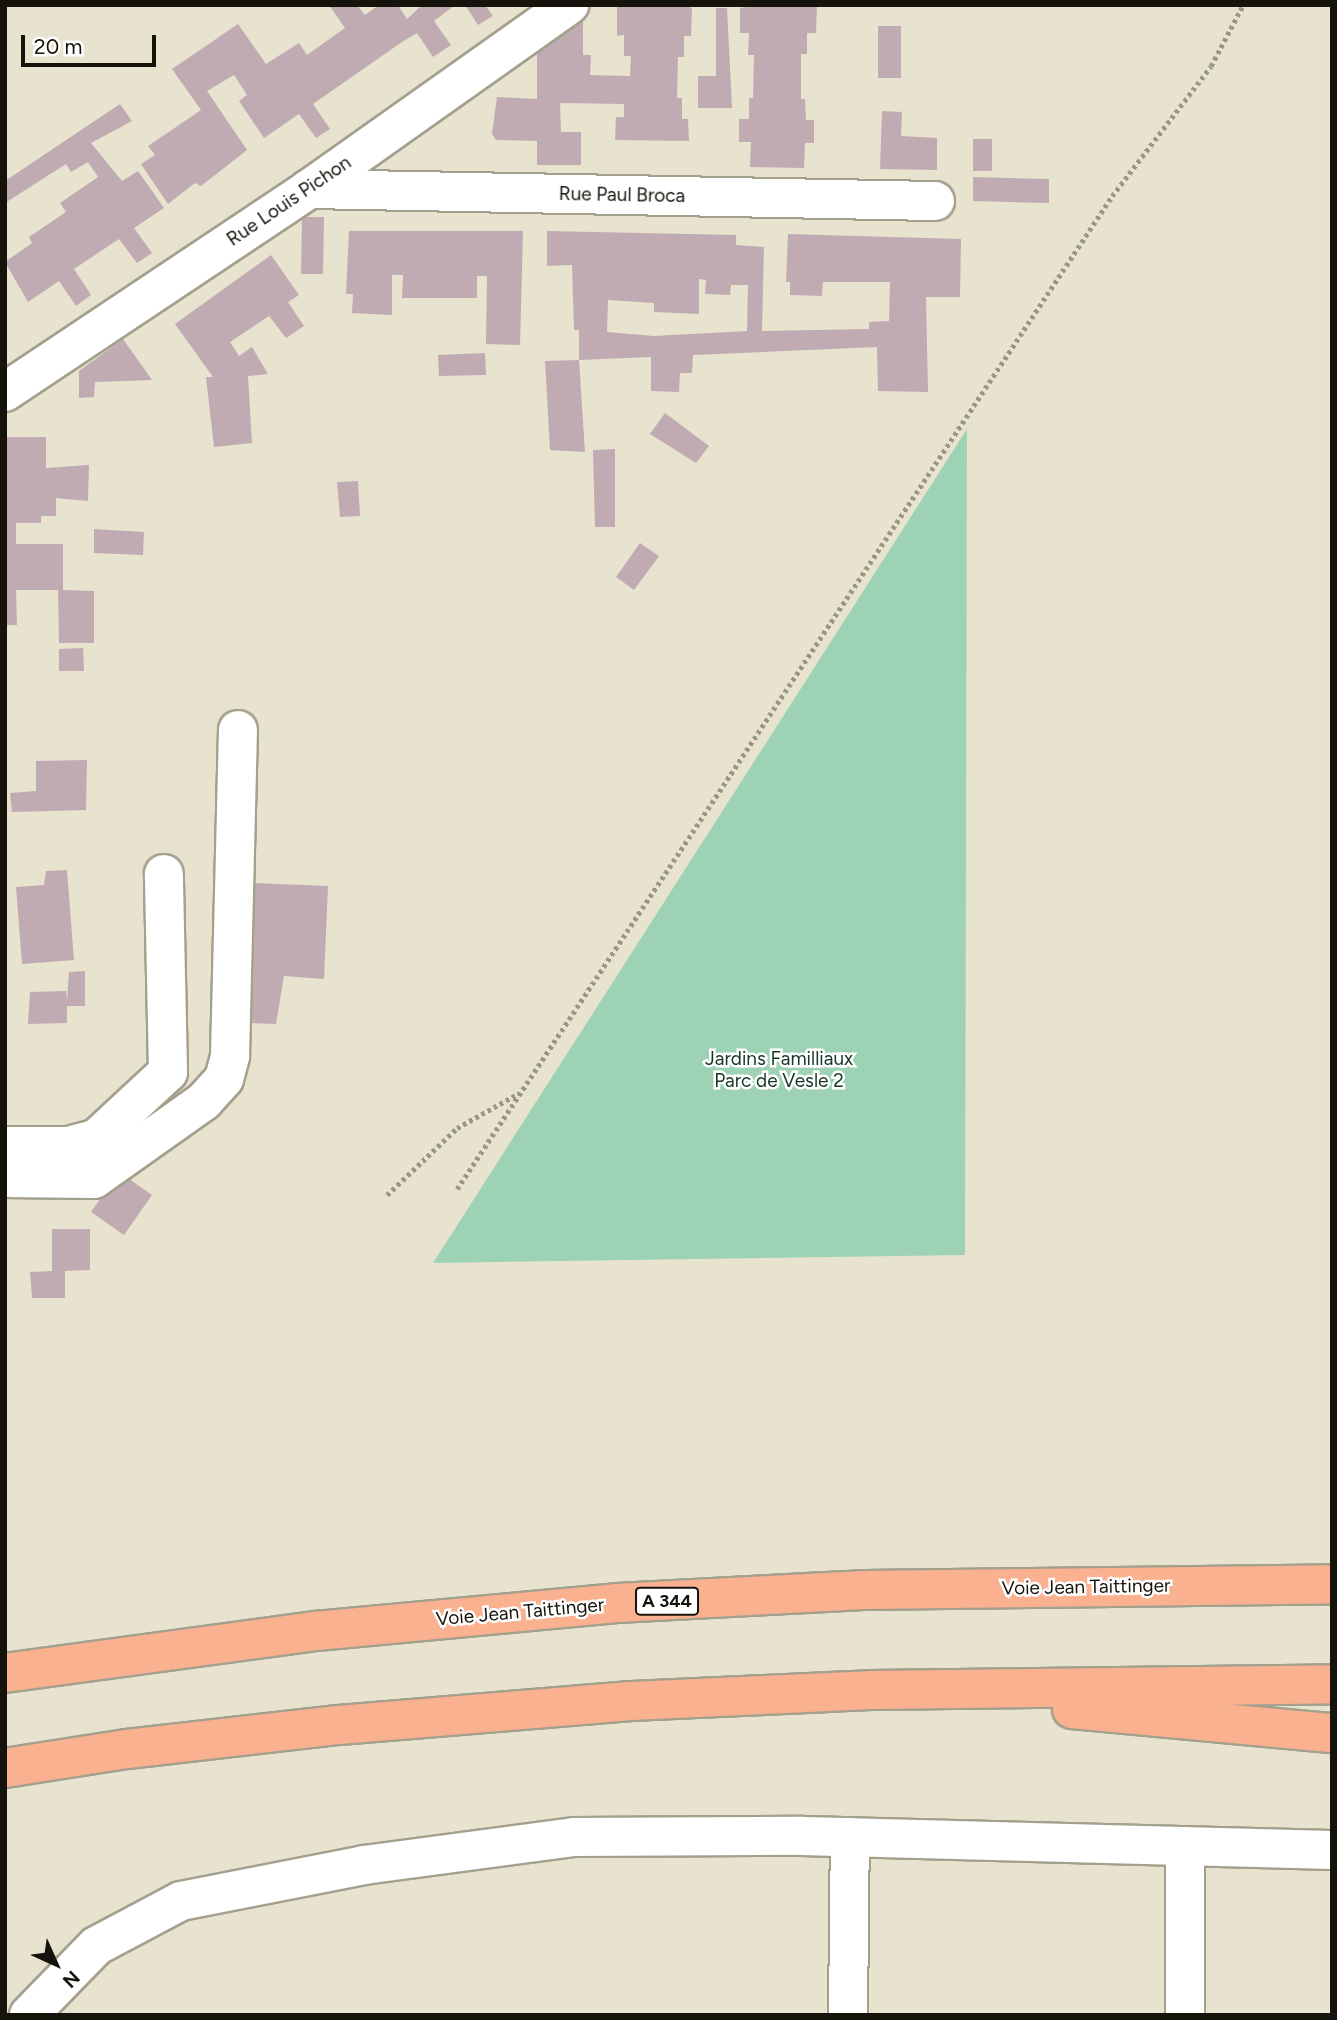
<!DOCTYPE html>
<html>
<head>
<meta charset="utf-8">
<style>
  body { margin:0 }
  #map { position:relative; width:1337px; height:2020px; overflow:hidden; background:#e7e3cf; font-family:Figtree,sans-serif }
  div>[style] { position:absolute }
  .green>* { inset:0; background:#9ed2b5 }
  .building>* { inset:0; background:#c0abb3 }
  .path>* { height:4.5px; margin-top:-2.25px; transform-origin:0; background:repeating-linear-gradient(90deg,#9a9687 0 3.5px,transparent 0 7px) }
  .roads { filter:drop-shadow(2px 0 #a4a08e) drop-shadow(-2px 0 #a4a08e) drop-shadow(0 2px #a4a08e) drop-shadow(0 -2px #a4a08e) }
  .minor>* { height:38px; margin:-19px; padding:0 19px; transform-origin:19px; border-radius:19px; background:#fff }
  .highway>* { height:38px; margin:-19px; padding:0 19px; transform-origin:19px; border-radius:19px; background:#fab190 }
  span { translate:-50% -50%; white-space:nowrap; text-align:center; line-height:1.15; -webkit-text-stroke:5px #fff; paint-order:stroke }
  .shield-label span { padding:2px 5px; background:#fff; border:2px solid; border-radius:5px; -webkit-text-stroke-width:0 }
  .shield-label { font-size:18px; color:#15130c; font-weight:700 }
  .street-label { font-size:19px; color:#15130c }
  .park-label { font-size:19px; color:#153525 }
  .frame { position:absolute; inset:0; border:7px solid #15130c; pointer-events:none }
  .north { position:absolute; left:21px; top:1929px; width:70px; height:70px; -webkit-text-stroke:5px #fff; paint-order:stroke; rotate:135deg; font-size:19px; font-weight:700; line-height:28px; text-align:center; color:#15130c }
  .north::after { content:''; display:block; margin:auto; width:24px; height:32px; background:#15130c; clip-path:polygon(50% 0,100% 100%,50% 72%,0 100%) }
  .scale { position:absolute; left:21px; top:35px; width:135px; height:32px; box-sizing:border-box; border:4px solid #15130c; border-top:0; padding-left:9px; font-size:21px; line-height:24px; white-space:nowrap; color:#15130c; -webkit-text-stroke:5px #fff; paint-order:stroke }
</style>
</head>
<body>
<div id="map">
  <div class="green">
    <div style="clip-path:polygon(967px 429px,965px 1255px,433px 1263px)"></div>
  </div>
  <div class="building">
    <div style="clip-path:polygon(329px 5px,357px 5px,365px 15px,379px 5px,398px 5px,407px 19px,422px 5px,455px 5px,434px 21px,451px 45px,433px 57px,417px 33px,402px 42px,313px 104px,330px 129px,316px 138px,299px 114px,264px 138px,239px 101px,247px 95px,234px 75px,207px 91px,247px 150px,201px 186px,195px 183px,168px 204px,141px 164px,155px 155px,148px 146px,201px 110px,172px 69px,238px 24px,266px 64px,299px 43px,307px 55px,345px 28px)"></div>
    <div style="clip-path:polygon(465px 5px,485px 5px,493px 16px,478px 25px)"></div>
    <div style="clip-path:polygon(683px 5px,692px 8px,691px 36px,684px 36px,684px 57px,678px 57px,677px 98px,682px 98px,682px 119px,688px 119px,689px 141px,615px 140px,616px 117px,624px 117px,624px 104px,560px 103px,561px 132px,581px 132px,581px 165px,537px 165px,537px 141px,496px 140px,492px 134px,497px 97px,537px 99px,537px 49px,583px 17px,583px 55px,591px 55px,590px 75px,630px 76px,631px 56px,624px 56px,624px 35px,617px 36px,617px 7px)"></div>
    <div style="clip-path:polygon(761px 5px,817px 5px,816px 33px,807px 33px,807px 54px,801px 54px,801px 99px,805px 99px,806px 120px,814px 120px,814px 143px,805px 143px,804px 168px,750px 167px,751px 142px,739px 142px,739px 119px,749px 119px,749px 98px,753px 98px,754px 55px,748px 55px,749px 33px,740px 33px,740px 8px)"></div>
    <div style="clip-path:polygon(716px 8px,727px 8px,732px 108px,698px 108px,698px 76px,716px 76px)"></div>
    <div style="clip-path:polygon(878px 26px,901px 26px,901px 78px,878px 78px)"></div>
    <div style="clip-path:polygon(120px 104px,132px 121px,91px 143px,122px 181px,138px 171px,164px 208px,134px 228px,152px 253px,137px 263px,119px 239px,74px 269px,91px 295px,76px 306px,59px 281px,28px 302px,5px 262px,32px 243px,29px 237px,66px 212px,60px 203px,98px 177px,88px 162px,71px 172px,66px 164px,5px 203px,5px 181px)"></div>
    <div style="clip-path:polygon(882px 111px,902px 112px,901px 136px,937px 138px,937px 170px,880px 169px)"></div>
    <div style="clip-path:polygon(973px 139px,992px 139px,992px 171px,973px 171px)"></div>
    <div style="clip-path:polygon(973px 177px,1049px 179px,1049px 203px,973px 201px)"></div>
    <div style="clip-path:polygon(302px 217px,324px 217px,323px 274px,301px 274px)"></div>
    <div style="clip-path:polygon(349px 231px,523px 231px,520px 345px,486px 344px,487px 276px,477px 276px,477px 298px,402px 298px,403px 275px,392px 275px,392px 315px,352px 313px,353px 294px,346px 294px)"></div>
    <div style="clip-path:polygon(evenodd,547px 231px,736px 235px,736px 245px,764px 247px,762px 331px,869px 329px,869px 322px,889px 321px,890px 282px,823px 282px,822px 296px,790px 295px,790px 282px,786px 282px,788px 234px,961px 239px,960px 297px,926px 297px,928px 392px,878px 391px,877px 347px,693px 355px,692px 373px,680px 373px,679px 392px,651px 391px,651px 357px,579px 360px,585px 452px,550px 450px,545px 361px,579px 360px,579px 330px,574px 330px,572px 265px,547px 266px,547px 231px,699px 279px,706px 280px,705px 294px,730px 295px,731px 285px,748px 285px,747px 331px,654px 336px,607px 332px,608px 300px,654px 303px,654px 312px,699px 314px,699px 279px)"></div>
    <div style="clip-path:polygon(271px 255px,299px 295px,288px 302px,304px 326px,286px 338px,269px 316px,230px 342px,239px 356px,252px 347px,268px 374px,248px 376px,252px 443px,214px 447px,206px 377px,213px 377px,175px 324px)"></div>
    <div style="clip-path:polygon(123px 339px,152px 380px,95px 382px,94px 397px,79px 398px,79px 371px)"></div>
    <div style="clip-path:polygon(485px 353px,486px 375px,439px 376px,438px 355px)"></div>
    <div style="clip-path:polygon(665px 413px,709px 446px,696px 463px,650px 434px)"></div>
    <div style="clip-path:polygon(6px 437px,46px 437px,46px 468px,89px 465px,88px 501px,56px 498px,56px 516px,41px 516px,41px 523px,16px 523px,16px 544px,63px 544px,63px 590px,94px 591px,94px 643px,59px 643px,58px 590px,16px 590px,17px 625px,5px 625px)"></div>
    <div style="clip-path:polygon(615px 449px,615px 527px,595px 527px,593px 450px)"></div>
    <div style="clip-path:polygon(358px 481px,360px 516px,340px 517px,337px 482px)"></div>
    <div style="clip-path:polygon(94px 529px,144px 532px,143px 555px,94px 553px)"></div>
    <div style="clip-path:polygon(640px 543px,659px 556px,634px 590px,616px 577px)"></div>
    <div style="clip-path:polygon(83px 648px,84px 671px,59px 671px,59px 649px)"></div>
    <div style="clip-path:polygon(87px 760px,86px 810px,12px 812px,10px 793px,36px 791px,36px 761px)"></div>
    <div style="clip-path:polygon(67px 870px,74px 960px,22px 964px,16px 887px,44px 885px,46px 871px)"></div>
    <div style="clip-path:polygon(254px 883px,328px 886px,324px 979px,284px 976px,276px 1024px,250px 1023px)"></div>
    <div style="clip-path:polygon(85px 971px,85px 1006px,67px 1006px,67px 1023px,28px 1024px,30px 992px,66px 991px,67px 1001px,69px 972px)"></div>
    <div style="clip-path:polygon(119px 1172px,152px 1195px,124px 1235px,91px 1212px)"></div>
    <div style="clip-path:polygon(52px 1229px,90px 1229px,90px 1270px,65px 1271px,65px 1298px,32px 1298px,30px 1272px,52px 1271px)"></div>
  </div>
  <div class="path">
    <div style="left:457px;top:1189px;width:1190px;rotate:-56.59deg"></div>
    <div style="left:1112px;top:196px;width:163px;rotate:-52.7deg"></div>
    <div style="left:1211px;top:66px;width:69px;rotate:-62.3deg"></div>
    <div style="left:387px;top:1195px;width:97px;rotate:-43.7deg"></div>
    <div style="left:457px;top:1128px;width:71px;rotate:-29.4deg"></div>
  </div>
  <div class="roads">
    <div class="minor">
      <div style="left:309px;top:189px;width:626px;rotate:1.1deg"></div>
      <div style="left:5px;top:392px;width:366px;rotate:-33.7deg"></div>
      <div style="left:309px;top:189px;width:319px;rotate:-35.3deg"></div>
      <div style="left:5px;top:1146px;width:63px"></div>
      <div style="left:68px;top:1146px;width:30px;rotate:-15deg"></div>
      <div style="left:97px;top:1138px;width:97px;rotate:-42.9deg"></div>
      <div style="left:168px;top:1072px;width:198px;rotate:-91.2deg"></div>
      <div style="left:5px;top:1178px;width:89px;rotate:0.6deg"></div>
      <div style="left:94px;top:1179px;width:135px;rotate:-35.3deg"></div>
      <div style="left:204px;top:1101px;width:30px;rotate:-48deg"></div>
      <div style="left:224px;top:1079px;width:24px;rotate:-75deg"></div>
      <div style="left:230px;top:1056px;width:326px;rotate:-88.6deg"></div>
      <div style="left:1185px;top:1846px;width:169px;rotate:90deg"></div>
      <div style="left:29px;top:2015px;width:96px;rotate:-45.8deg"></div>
      <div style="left:96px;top:1946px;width:96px;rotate:-27.9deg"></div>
      <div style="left:181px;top:1901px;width:187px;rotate:-11.1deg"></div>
      <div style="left:364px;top:1865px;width:212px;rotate:-7.6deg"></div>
      <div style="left:574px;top:1837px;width:228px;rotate:-0.3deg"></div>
      <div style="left:802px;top:1836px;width:530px;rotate:1.51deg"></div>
      <div style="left:848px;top:2015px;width:178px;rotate:-89.4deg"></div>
    </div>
    <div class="highway">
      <div style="left:5px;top:1673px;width:314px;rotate:-7.7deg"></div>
      <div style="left:316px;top:1631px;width:302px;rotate:-5.3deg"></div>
      <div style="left:617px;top:1603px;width:246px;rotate:-3deg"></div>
      <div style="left:863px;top:1590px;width:469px;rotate:-0.7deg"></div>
      <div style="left:1072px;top:1709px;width:261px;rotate:5.3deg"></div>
      <div style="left:5px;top:1768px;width:123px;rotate:-8.9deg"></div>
      <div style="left:127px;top:1749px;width:213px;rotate:-6.5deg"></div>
      <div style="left:339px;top:1725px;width:293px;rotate:-4.7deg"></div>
      <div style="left:631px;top:1701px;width:240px;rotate:-2.6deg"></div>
      <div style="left:871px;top:1690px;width:461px;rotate:-0.7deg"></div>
    </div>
  </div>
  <div class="shield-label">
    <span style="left:667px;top:1601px">A 344</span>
  </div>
  <div class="street-label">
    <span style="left:622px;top:195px;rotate:1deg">Rue Paul Broca</span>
    <span style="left:289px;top:201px;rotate:-34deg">Rue Louis Pichon</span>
    <span style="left:1086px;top:1587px;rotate:-1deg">Voie Jean Taittinger</span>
    <span style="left:520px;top:1612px;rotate:-5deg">Voie Jean Taittinger</span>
  </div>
  <div class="park-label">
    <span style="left:779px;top:1070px">Jardins Familliaux<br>Parc de Vesle 2</span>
  </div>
  <div class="frame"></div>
  <div class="north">N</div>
  <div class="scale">20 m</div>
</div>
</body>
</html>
